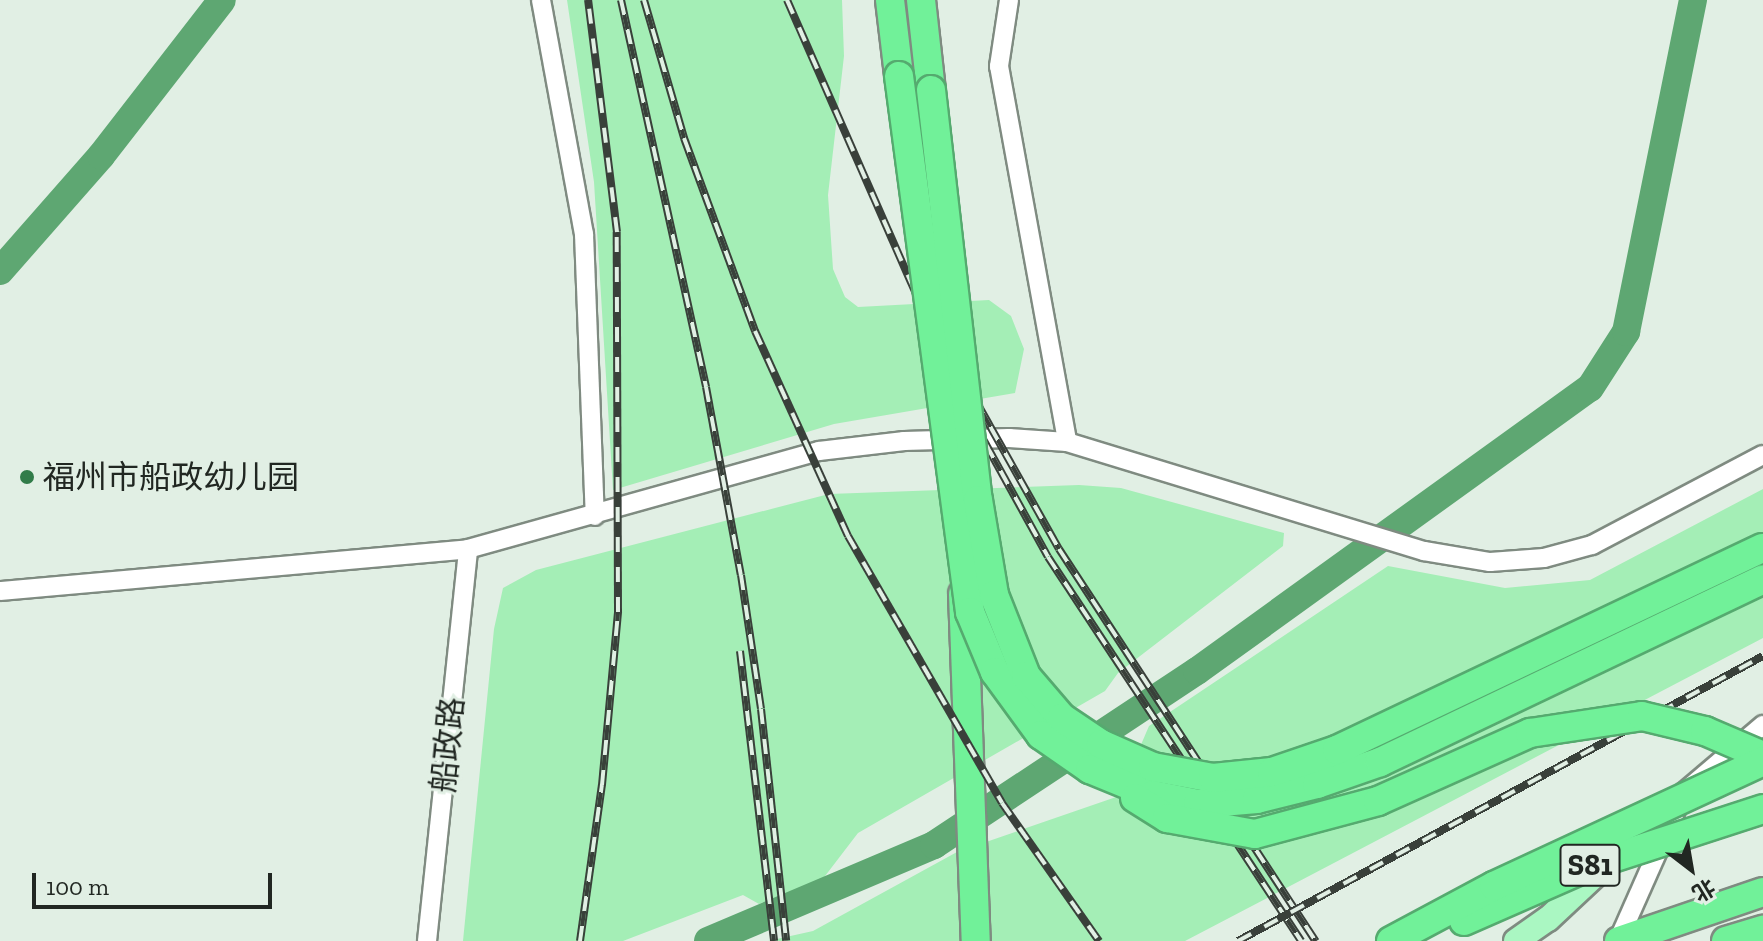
<!DOCTYPE html>
<html>
<head>
<meta charset="utf-8">
<style>
  body { margin:0 }
  #map { position:relative; width:1763px; height:941px; overflow:hidden; background:#e1efe4; font-family:"Zilla Slab","Noto Sans SC",serif }
  div>[style] { position:absolute }
  .green>* { inset:0; background:#a4eeb6 }
  .river>* { height:28px; margin:-14px; padding:0 14px; transform-origin:14px; border-radius:14px; background:#5ea772 }
  .roads { filter:drop-shadow(2px 0 #7f8b81) drop-shadow(-2px 0 #7f8b81) drop-shadow(0 2px #7f8b81) drop-shadow(0 -2px #7f8b81) }
  .minor>* { height:18px; margin:-9px; padding:0 9px; transform-origin:9px; border-radius:9px; background:#fff }
  .major>* { height:24px; margin:-12px; padding:0 12px; transform-origin:12px; border-radius:12px; background:#aaf7c2 }
  .highway>* { height:28px; margin:-14px; padding:0 14px; transform-origin:14px; border-radius:14px; background:#71f199 }
  .rail>* { height:8px; margin-top:-4px; transform-origin:0; background:repeating-linear-gradient(90deg,#e1efe4 0 15px,#39403a 0 30px); box-sizing:border-box; border-block:2px solid #39403a }
  .bridges { filter:drop-shadow(2px 0 #55aa6f) drop-shadow(-2px 0 #55aa6f) drop-shadow(0 2px #55aa6f) drop-shadow(0 -2px #55aa6f) }
  .highway-bridge>* { height:28px; margin:-14px; padding:0 14px; transform-origin:14px; border-radius:14px; background:#71f199 }
  .dots>* { width:22px; height:22px; translate:-50% -50%; box-sizing:border-box; border:4px solid #e1efe4; border-radius:50% }
  span { translate:-50% -50%; white-space:nowrap; text-align:center; line-height:1.15; -webkit-text-stroke:6px #e1efe4; paint-order:stroke }
  .shield-label span { padding:2px 6px; background:#e1efe4; border:2px solid; border-radius:6px; -webkit-text-stroke-width:0 }
  .shield-label { font-size:30px; color:#212722; font-weight:700 }
  .poi-label { font-size:32px; color:#212722 }
  .left { translate:0 -50%; text-align:left }
  .street-label { font-size:32px; color:#212722 }
  .north { position:absolute; left:1651px; top:829px; width:80px; height:80px; -webkit-text-stroke:6px #e1efe4; paint-order:stroke; rotate:149deg; font-size:22px; font-weight:700; line-height:32px; text-align:center; color:#212722 }
  .north::after { content:''; display:block; margin:auto; width:28px; height:36px; background:#212722; clip-path:polygon(50% 0,100% 100%,50% 72%,0 100%) }
  .scale { position:absolute; left:32px; top:873px; width:240px; height:36px; box-sizing:border-box; border:4px solid #212722; border-top:0; padding-left:10px; font-size:24px; line-height:28px; white-space:nowrap; color:#212722; -webkit-text-stroke:6px #e1efe4; paint-order:stroke }
</style>
</head>
<body>
<div id="map">
  <div class="green">
    <div style="clip-path:polygon(567px 0,842px 0,844px 56px,828px 195px,833px 269px,845px 297px,858px 307px,989px 300px,1011px 316px,1024px 349px,1015px 393px,834px 424px,613px 490px,594px 182px)"></div>
    <div style="clip-path:polygon(1079px 485px,1121px 488px,1284px 533px,1283px 546px,1118px 673px,1105px 691px,858px 833px,822px 880px,759px 904px,743px 895px,623px 941px,463px 941px,494px 629px,503px 588px,536px 570px,829px 494px)"></div>
    <div style="clip-path:polygon(1763px 489px,1763px 638px,1185px 941px,768px 941px,813px 931px,957px 852px,1119px 796px,1149px 726px,1388px 566px,1505px 588px,1590px 580px)"></div>
  </div>
  <div class="river">
    <div style="left:0;top:271px;width:153px;rotate:-48.7deg"></div>
    <div style="left:101px;top:156px;width:197px;rotate:-52.2deg"></div>
    <div style="left:708px;top:941px;width:246px;rotate:-23deg"></div>
    <div style="left:934px;top:845px;width:315px;rotate:-33.5deg"></div>
    <div style="left:1197px;top:671px;width:484px;rotate:-35.8deg"></div>
    <div style="left:1590px;top:388px;width:67px;rotate:-57.3deg"></div>
    <div style="left:1626px;top:332px;width:339px;rotate:-78.6deg"></div>
  </div>
  <div class="roads">
    <div class="minor">
      <div style="left:541px;top:0;width:238px;rotate:79.6deg"></div>
      <div style="left:584px;top:234px;width:282px;rotate:87.8deg"></div>
      <div style="left:1009px;top:0;width:67px;rotate:98.6deg"></div>
      <div style="left:999px;top:66px;width:382px;rotate:79.7deg"></div>
      <div style="left:0;top:591px;width:470px;rotate:-5.1deg"></div>
      <div style="left:468px;top:549px;width:364px;rotate:-15.6deg"></div>
      <div style="left:819px;top:451px;width:86px;rotate:-6.7deg"></div>
      <div style="left:904px;top:441px;width:105px;rotate:-1.6deg"></div>
      <div style="left:1009px;top:438px;width:58px;rotate:3.9deg"></div>
      <div style="left:1067px;top:442px;width:373px;rotate:17deg"></div>
      <div style="left:1424px;top:551px;width:67px;rotate:9.5deg"></div>
      <div style="left:1490px;top:562px;width:54px;rotate:-4.2deg"></div>
      <div style="left:1544px;top:558px;width:50px;rotate:-15.2deg"></div>
      <div style="left:1592px;top:545px;width:193px;rotate:-27.8deg"></div>
      <div style="left:427px;top:941px;width:394px;rotate:-84deg"></div>
      <div style="left:1618px;top:941px;width:163px;rotate:-66.1deg"></div>
      <div style="left:1684px;top:792px;width:104px;rotate:-40.3deg"></div>
    </div>
    <div class="major">
      <div style="left:1516px;top:941px;width:39px;rotate:-35deg"></div>
      <div style="left:1548px;top:919px;width:86px;rotate:-43.1deg"></div>
    </div>
    <div class="highway">
      <div style="left:890px;top:0;width:77px;rotate:83.2deg"></div>
      <div style="left:921px;top:0;width:91px;rotate:83.7deg"></div>
      <div style="left:963px;top:594px;width:347px;rotate:87.9deg"></div>
      <div style="left:1619px;top:941px;width:152px;rotate:-18.8deg"></div>
      <div style="left:1726px;top:941px;width:39px;rotate:-17deg"></div>
    </div>
  </div>
  <div class="rail">
    <div style="left:621px;top:0;width:396px;rotate:77.6deg"></div>
    <div style="left:706px;top:387px;width:191px;rotate:79.5deg"></div>
    <div style="left:741px;top:575px;width:135px;rotate:81.5deg"></div>
    <div style="left:761px;top:709px;width:233px;rotate:83.8deg"></div>
    <div style="left:644px;top:0;width:144px;rotate:73.8deg"></div>
    <div style="left:684px;top:138px;width:206px;rotate:69.8deg"></div>
    <div style="left:755px;top:331px;width:225px;rotate:65.6deg"></div>
    <div style="left:848px;top:536px;width:308px;rotate:60deg"></div>
    <div style="left:1002px;top:803px;width:169px;rotate:54.9deg"></div>
    <div style="left:787px;top:0;width:323px;rotate:66.3deg"></div>
    <div style="left:917px;top:296px;width:290px;rotate:60.7deg"></div>
    <div style="left:1059px;top:549px;width:469px;rotate:56.8deg"></div>
    <div style="left:957px;top:392px;width:188px;rotate:61.1deg"></div>
    <div style="left:1048px;top:557px;width:460px;rotate:56.6deg"></div>
    <div style="left:740px;top:651px;width:292px;rotate:83.3deg"></div>
    <div style="left:580px;top:941px;width:158px;rotate:-82deg"></div>
    <div style="left:602px;top:785px;width:174px;rotate:-84.7deg"></div>
    <div style="left:618px;top:612px;width:380px;rotate:-90.2deg"></div>
    <div style="left:617px;top:232px;width:234px;rotate:-97.1deg"></div>
    <div style="left:1238px;top:941px;width:597px;rotate:-28.5deg"></div>
  </div>
  <div class="bridges">
    <div class="highway-bridge">
      <div style="left:899px;top:76px;width:541px;rotate:82.45deg"></div>
      <div style="left:970px;top:612px;width:65px;rotate:67.4deg"></div>
      <div style="left:995px;top:672px;width:78px;rotate:53.9deg"></div>
      <div style="left:1041px;top:735px;width:60px;rotate:34.8deg"></div>
      <div style="left:1090px;top:769px;width:68px;rotate:22.4deg"></div>
      <div style="left:1153px;top:795px;width:46px;rotate:11.3deg"></div>
      <div style="left:1198px;top:804px;width:59px;rotate:-4.8deg"></div>
      <div style="left:1257px;top:799px;width:62px;rotate:-14deg"></div>
      <div style="left:1317px;top:784px;width:67px;rotate:-19.2deg"></div>
      <div style="left:1380px;top:762px;width:424px;rotate:-25.5deg"></div>
      <div style="left:931px;top:90px;width:413px;rotate:83.5deg"></div>
      <div style="left:978px;top:500px;width:96px;rotate:80.4deg"></div>
      <div style="left:994px;top:595px;width:87px;rotate:68.4deg"></div>
      <div style="left:1026px;top:676px;width:55px;rotate:49.4deg"></div>
      <div style="left:1062px;top:718px;width:47px;rotate:33.7deg"></div>
      <div style="left:1101px;top:744px;width:57px;rotate:23.9deg"></div>
      <div style="left:1153px;top:767px;width:61px;rotate:10.4deg"></div>
      <div style="left:1213px;top:778px;width:59px;rotate:-5.8deg"></div>
      <div style="left:1272px;top:772px;width:69px;rotate:-18.7deg"></div>
      <div style="left:1337px;top:750px;width:471px;rotate:-25.4deg"></div>
      <div style="left:1135px;top:798px;width:38px;rotate:32deg"></div>
      <div style="left:1167px;top:818px;width:89px;rotate:10.3deg"></div>
      <div style="left:1255px;top:834px;width:127px;rotate:-15deg"></div>
      <div style="left:1378px;top:801px;width:167px;rotate:-24.1deg"></div>
      <div style="left:1530px;top:733px;width:113px;rotate:-8.6deg"></div>
      <div style="left:1642px;top:716px;width:65px;rotate:13.4deg"></div>
      <div style="left:1705px;top:731px;width:63px;rotate:23.3deg"></div>
      <div style="left:1464px;top:921px;width:142px;rotate:-23.7deg"></div>
      <div style="left:1594px;top:864px;width:178px;rotate:-18deg"></div>
      <div style="left:1391px;top:941px;width:117px;rotate:-28.1deg"></div>
      <div style="left:1494px;top:886px;width:297px;rotate:-24.9deg"></div>
    </div>
  </div>
  <div class="dots">
    <div style="left:27px;top:477px;background:#317c49"></div>
  </div>
  <div class="shield-label">
    <span style="left:1590px;top:865px">S81</span>
  </div>
  <div class="poi-label">
    <span class="left" style="left:43px;top:477px">福州市船政幼儿园</span>
  </div>
  <div class="street-label">
    <span style="left:448px;top:745px;rotate:-84deg">船政路</span>
  </div>
  <div class="north">北</div>
  <div class="scale">100 m</div>
</div>
</body>
</html>
